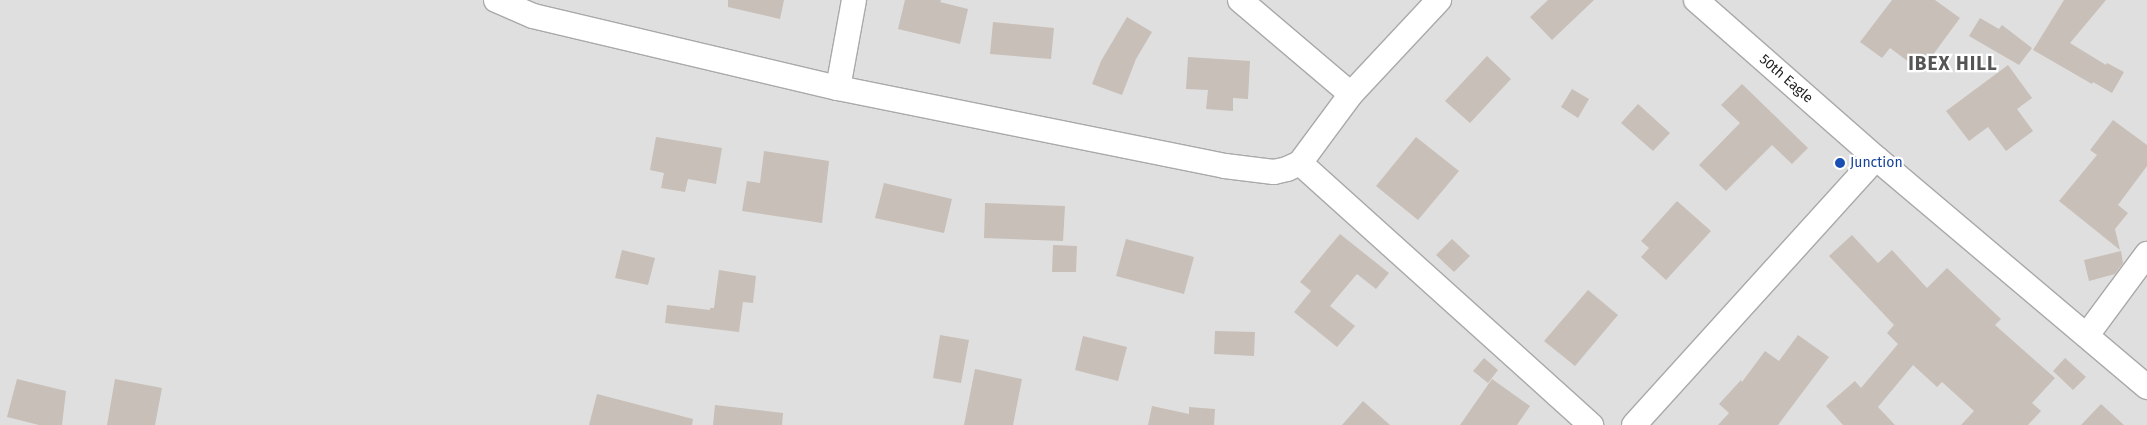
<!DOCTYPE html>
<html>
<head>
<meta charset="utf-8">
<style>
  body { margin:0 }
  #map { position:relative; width:2147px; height:425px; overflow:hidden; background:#f2efe9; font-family:"Fira Sans",sans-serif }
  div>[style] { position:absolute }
  .residential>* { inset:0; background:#e0dfdf }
  .building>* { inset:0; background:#c7bfb8 }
  .roads { filter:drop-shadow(1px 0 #a9a9a9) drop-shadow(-1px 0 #a9a9a9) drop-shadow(0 1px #a9a9a9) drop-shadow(0 -1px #a9a9a9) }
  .minor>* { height:24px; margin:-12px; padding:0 12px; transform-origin:12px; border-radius:12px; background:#fff }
  .dots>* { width:14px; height:14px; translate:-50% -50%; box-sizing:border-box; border:2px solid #fff; border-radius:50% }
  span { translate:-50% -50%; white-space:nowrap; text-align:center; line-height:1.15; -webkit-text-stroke:4.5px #fff; paint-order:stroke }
  .street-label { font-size:14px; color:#222 }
  .transit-label { font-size:14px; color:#164399 }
  .left { translate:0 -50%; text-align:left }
  .district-label { font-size:19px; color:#555; font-weight:700; letter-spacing:1px }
</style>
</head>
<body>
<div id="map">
  <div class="residential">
    <div style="clip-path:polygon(0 0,2147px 0,2147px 425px,0 425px)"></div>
  </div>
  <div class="building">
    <div style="clip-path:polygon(728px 0,784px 0,780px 19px,728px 7px)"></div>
    <div style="clip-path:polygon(905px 0,941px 0,940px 2px,968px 9px,960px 44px,898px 29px)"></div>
    <div style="clip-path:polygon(1548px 0,1594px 0,1552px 40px,1530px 17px)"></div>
    <div style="clip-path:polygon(1892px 0,1935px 0,1960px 18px,1921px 71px,1890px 48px,1882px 58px,1860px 42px)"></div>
    <div style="clip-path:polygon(2064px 0,2106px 0,2070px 43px,2106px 65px,2107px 63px,2124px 72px,2112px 93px,2093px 82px,2092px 84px,2033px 50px)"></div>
    <div style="clip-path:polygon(1127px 17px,1152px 32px,1136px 59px,1122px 95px,1092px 84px,1101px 61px)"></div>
    <div style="clip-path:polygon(1980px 18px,1999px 29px,2002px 25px,2032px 48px,2019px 65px,1969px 36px)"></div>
    <div style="clip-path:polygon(993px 22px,1054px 28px,1051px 59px,990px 54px)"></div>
    <div style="clip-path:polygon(1487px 56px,1511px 79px,1470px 123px,1445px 101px)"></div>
    <div style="clip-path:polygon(1188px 57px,1250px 61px,1248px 99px,1233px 98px,1233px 111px,1206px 109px,1208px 90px,1186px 89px)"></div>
    <div style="clip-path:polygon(2008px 65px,2032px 98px,2017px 109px,2033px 131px,2006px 151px,1988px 127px,1969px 141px,1946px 111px)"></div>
    <div style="clip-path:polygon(1742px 84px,1808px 148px,1792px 164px,1772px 145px,1726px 191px,1699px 165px,1740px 123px,1721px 105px)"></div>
    <div style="clip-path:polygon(1572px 89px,1589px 99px,1578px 118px,1561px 107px)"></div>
    <div style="clip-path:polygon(1638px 104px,1670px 133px,1653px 151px,1621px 123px)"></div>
    <div style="clip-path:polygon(2113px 120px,2147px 145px,2147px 166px,2118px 205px,2128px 213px,2115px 229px,2120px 250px,2059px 201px,2097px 155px,2090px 150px)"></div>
    <div style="clip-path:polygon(656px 137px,722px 148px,716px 184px,688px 179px,685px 192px,661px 188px,664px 173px,650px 170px)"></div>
    <div style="clip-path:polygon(1416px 137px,1459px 171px,1418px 220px,1376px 186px)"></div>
    <div style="clip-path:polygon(764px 151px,829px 161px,822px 223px,742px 211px,747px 181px,760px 183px)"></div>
    <div style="clip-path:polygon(884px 183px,952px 199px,944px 233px,875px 218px)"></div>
    <div style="clip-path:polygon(1677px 201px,1711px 231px,1666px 280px,1641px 257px,1649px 248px,1641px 241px)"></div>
    <div style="clip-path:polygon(985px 203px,1065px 206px,1063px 241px,984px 238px)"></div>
    <div style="clip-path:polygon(1340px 234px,1389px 273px,1376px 289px,1357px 274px,1330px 306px,1355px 326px,1337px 347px,1294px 312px,1311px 291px,1300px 282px)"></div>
    <div style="clip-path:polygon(1852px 235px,1878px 263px,1892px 250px,1927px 288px,1947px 268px,2001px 319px,1995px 325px,2055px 378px,2032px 403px,2041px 411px,2028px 425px,1961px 425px,1974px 411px,1942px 382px,1937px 387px,1913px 365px,1878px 407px,1895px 425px,1843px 425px,1826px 406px,1855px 381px,1861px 388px,1898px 344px,1887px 333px,1894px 325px,1829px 256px)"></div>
    <div style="clip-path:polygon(1126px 239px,1194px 257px,1184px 294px,1116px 276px)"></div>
    <div style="clip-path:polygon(1452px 239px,1470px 256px,1454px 272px,1436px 255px)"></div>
    <div style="clip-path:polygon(1053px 245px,1077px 246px,1076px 272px,1052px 272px)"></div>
    <div style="clip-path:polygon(622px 250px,655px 258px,648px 285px,615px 278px)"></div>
    <div style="clip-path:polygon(2121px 251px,2123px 263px,2115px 274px,2089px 281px,2084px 260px)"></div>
    <div style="clip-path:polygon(719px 270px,756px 276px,753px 303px,743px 302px,739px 332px,665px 323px,667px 305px,710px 310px,710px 308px,714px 308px)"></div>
    <div style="clip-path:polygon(1588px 290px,1618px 315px,1575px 366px,1544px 341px)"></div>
    <div style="clip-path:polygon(1215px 331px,1255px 332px,1254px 356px,1214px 354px)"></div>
    <div style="clip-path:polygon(940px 335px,969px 340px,961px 383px,933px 378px)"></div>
    <div style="clip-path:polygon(1798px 335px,1829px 357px,1778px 425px,1718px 425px,1729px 413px,1719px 404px,1741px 380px,1742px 382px,1765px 351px,1779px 361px)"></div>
    <div style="clip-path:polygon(1083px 336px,1127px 347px,1118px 381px,1075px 370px)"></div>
    <div style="clip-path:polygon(1484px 358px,1498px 370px,1488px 383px,1473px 371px)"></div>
    <div style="clip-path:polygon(2065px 358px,2086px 377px,2073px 390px,2053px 371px)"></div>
    <div style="clip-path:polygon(975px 369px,1022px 379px,1013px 425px,964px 425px)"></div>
    <div style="clip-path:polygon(17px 379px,66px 391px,62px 425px,39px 425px,7px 417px)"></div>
    <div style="clip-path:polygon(115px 379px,162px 388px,155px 425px,107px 425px)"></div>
    <div style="clip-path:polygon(1492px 379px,1530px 406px,1517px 425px,1460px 425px)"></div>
    <div style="clip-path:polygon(597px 394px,693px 419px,692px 425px,589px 425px)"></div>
    <div style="clip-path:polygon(1363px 401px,1390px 425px,1342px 425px)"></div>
    <div style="clip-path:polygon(2101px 404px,2124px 425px,2081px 425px)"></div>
    <div style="clip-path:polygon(715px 405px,783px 413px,782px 425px,713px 425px)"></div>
    <div style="clip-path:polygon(1152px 406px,1189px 414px,1189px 407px,1215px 409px,1214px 425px,1148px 425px)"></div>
  </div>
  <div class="roads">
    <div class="minor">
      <div style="left:496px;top:0;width:40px;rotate:23.4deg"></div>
      <div style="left:533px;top:16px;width:313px;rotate:13.3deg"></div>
      <div style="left:838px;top:88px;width:395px;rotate:11.4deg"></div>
      <div style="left:1225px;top:166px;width:49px;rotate:7deg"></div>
      <div style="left:1274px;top:172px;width:13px;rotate:-13deg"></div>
      <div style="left:1287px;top:169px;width:14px;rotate:-25deg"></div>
      <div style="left:1300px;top:163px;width:86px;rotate:-53.5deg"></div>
      <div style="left:1351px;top:94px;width:129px;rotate:-46.9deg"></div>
      <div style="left:1240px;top:0;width:145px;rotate:40.3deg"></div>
      <div style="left:1696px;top:0;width:240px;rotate:41.3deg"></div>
      <div style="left:1876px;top:158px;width:355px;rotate:40.2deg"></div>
      <div style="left:838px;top:88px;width:89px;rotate:-79.7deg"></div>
      <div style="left:1300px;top:163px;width:392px;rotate:42deg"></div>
      <div style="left:2087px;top:335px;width:101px;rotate:-53.5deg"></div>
      <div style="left:1634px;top:425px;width:360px;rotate:-47.8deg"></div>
    </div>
  </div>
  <div class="dots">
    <div style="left:1840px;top:163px;background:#1a4fb4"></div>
  </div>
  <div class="street-label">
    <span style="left:1786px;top:79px;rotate:41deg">50th Eagle</span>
  </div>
  <div class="transit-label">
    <span class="left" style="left:1850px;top:163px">Junction</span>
  </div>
  <div class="district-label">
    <span style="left:1953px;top:64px">IBEX HILL</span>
  </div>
</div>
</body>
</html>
